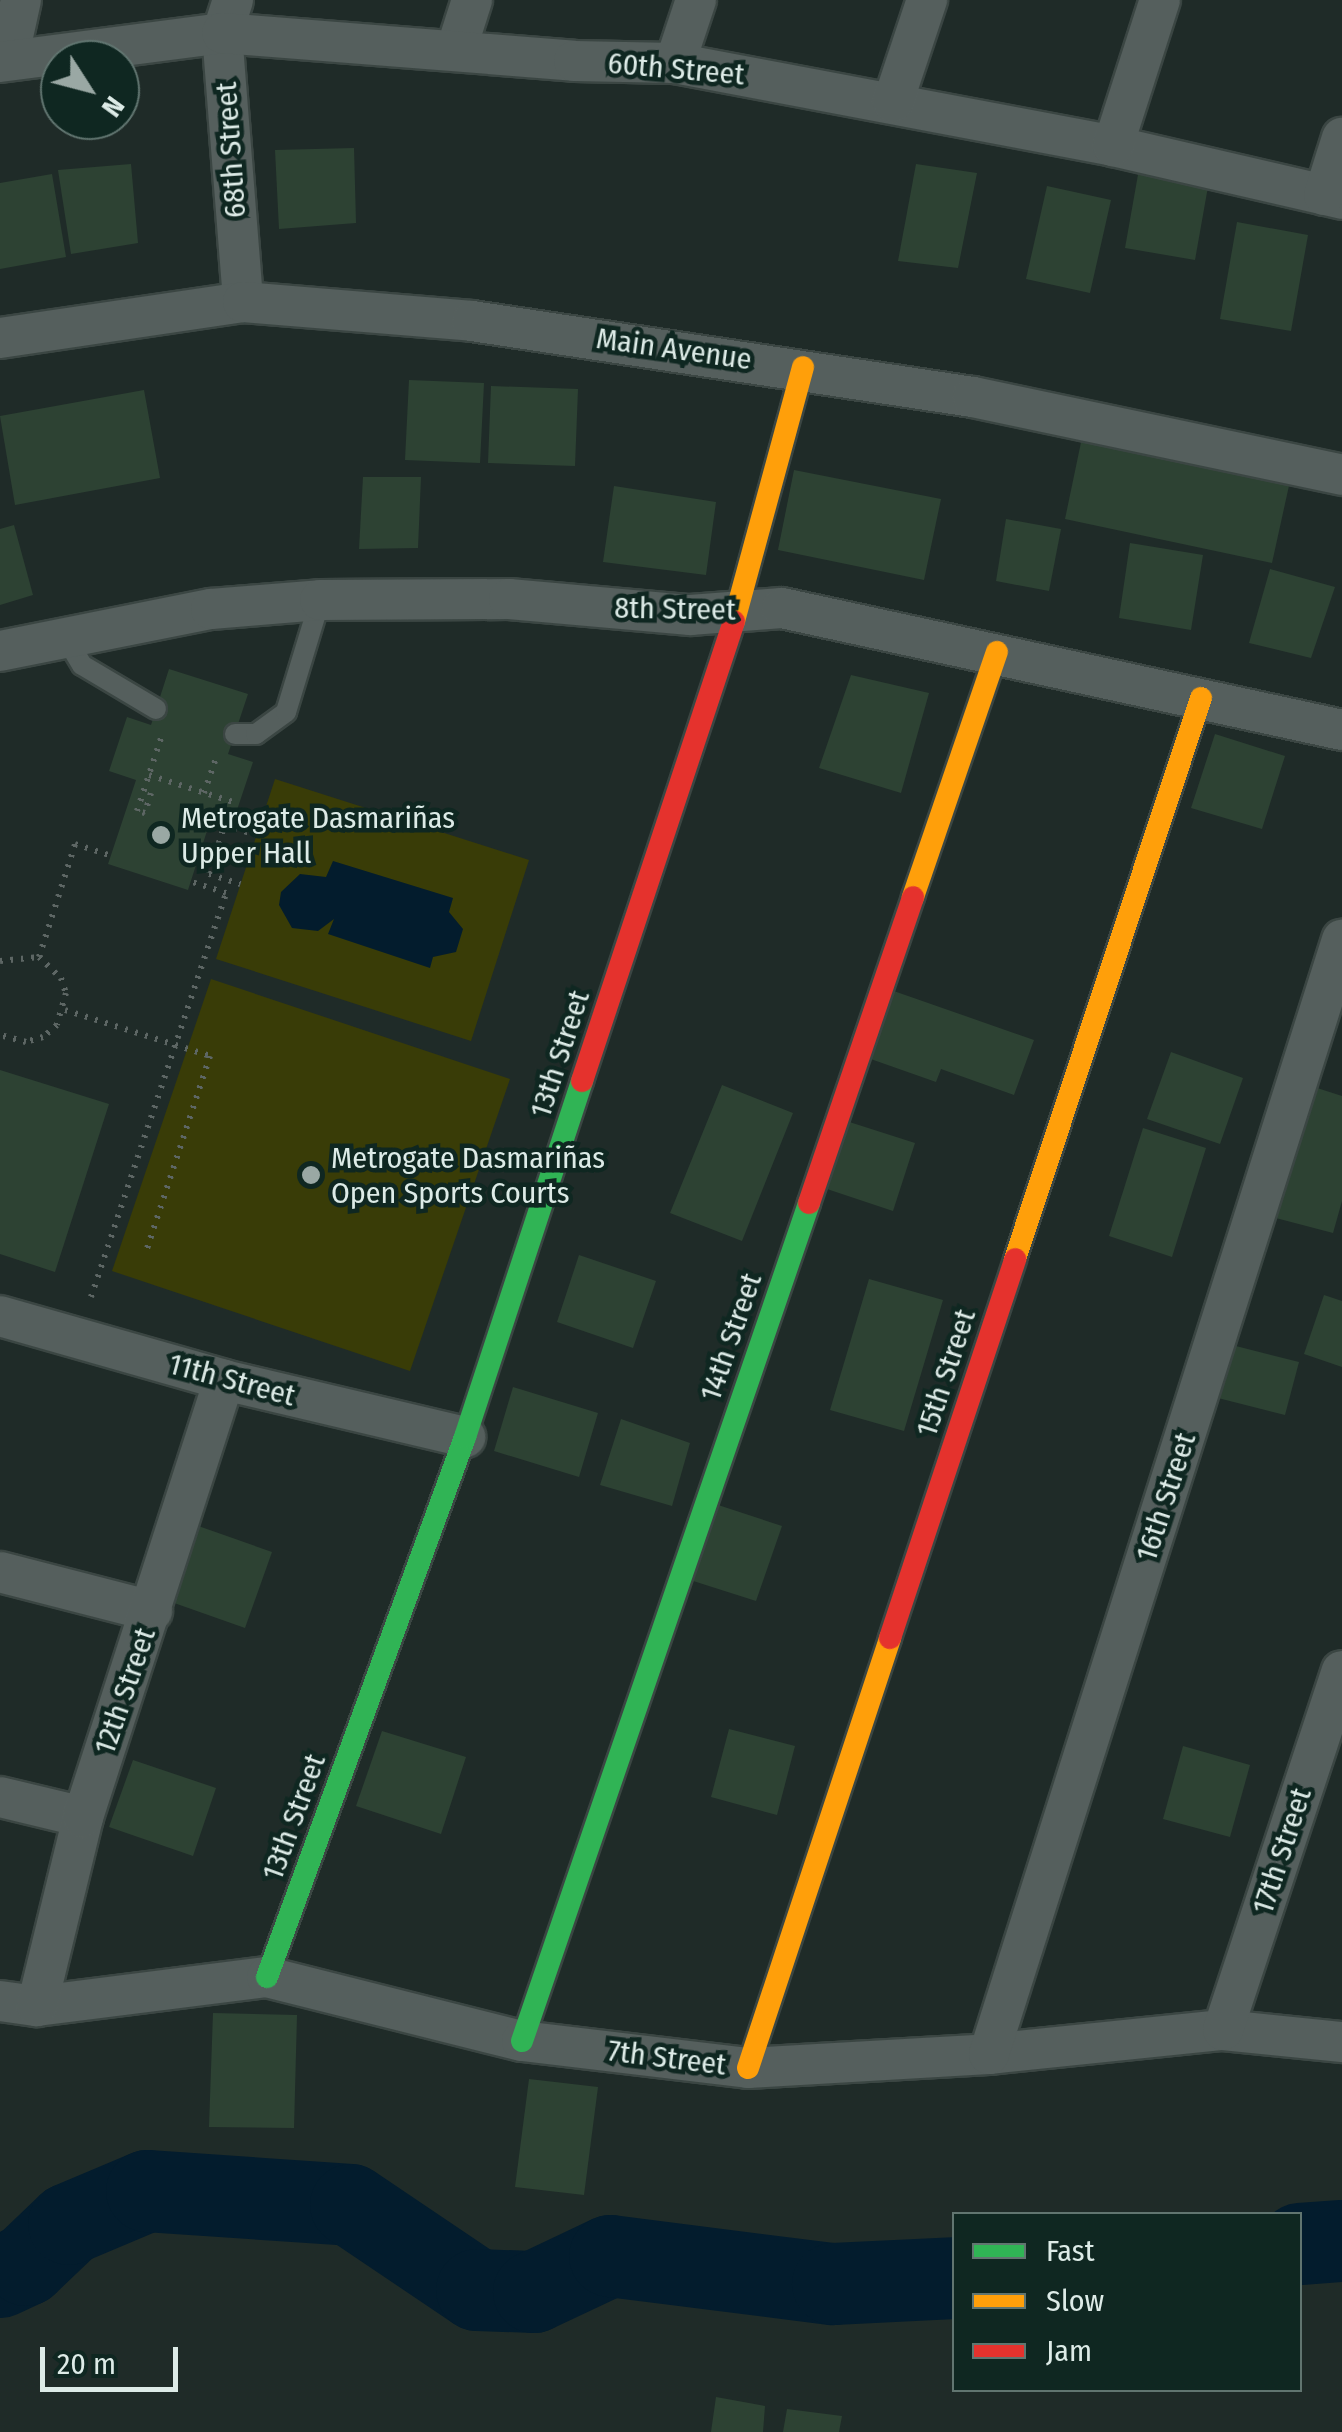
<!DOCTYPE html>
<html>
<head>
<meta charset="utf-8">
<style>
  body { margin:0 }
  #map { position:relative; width:1342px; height:2432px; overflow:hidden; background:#1f2b28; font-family:"Fira Sans Condensed",sans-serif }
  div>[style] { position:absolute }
  .green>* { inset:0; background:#393c07 }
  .water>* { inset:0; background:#031c2d }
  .river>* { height:82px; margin:-41px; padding:0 41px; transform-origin:41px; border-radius:41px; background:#031c2d }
  .building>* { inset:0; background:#2d4233 }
  .path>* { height:6px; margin-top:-3px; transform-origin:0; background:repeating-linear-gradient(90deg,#5d6664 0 2.5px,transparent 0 10.5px) }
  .roads { filter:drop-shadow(2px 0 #3b4643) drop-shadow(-2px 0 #3b4643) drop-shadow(0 2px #3b4643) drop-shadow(0 -2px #3b4643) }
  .lane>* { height:20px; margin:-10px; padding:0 10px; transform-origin:10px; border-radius:10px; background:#555f5d }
  .street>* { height:40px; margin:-20px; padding:0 20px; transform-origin:20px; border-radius:20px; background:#555f5d }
  .fast>* { height:22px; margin:-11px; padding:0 11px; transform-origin:11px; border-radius:11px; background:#30b455 }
  .slow>* { height:22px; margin:-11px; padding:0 11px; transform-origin:11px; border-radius:11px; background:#ff9f0a }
  .jam>* { height:22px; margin:-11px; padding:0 11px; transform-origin:11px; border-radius:11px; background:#e5322d }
  .dots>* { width:28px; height:28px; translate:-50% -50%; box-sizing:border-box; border:5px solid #0f2721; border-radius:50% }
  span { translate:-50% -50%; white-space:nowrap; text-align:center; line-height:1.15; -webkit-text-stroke:9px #0f2721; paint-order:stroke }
  .street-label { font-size:30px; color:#ddebe7 }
  .poi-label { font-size:30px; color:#ddebe7 }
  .left { translate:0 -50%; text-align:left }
  .legend { position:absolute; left:952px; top:2212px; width:350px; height:180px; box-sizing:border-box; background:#0f2721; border:2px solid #617570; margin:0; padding:12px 18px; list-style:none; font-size:30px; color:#ddebe7 }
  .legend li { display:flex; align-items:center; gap:20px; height:50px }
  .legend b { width:50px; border:2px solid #617570 }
  .north { position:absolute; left:40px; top:40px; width:100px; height:100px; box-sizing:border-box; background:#0f2721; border:2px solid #617570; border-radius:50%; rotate:126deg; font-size:28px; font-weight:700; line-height:40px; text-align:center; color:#ddebe7 }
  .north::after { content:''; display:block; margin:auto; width:35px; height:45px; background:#9aa8a4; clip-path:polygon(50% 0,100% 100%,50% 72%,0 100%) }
  .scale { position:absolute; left:40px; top:2347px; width:138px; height:45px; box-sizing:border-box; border:5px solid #ddebe7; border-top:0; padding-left:12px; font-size:30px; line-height:35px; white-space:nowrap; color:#ddebe7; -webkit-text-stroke:8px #0f2721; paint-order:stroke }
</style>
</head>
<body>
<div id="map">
  <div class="green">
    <div style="clip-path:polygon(275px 779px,529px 860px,471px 1041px,216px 959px)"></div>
    <div style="clip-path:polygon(211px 979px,510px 1079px,410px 1371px,112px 1271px)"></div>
  </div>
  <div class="water">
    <div style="clip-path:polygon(333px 861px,453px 898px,449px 912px,463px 929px,456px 952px,433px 957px,430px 968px,328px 934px,334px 919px,318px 931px,292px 928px,279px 905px,281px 892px,300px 874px,326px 877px)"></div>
  </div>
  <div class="river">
    <div style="left:1300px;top:2244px;width:42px;rotate:-4.1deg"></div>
    <div style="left:0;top:2277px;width:29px;rotate:-25deg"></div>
    <div style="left:26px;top:2265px;width:59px;rotate:-43.6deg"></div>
    <div style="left:69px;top:2224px;width:85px;rotate:-22.9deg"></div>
    <div style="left:147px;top:2191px;width:204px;rotate:3.9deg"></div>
    <div style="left:351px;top:2205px;width:152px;rotate:34deg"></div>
    <div style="left:477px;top:2290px;width:57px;rotate:2deg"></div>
    <div style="left:534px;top:2292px;width:84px;rotate:-25.3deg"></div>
    <div style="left:610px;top:2256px;width:225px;rotate:7.2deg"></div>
    <div style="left:833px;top:2284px;width:121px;rotate:-2.8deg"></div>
  </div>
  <div class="building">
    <div style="clip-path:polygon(354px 148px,356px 223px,279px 229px,275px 150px)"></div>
    <div style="clip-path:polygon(131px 164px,138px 243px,71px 254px,58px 170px)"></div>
    <div style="clip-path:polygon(916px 164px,977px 173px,958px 268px,898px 261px)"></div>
    <div style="clip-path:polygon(1139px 169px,1209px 181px,1195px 260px,1125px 248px)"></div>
    <div style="clip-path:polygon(52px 174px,66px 257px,0 269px,0 183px)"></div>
    <div style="clip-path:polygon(1047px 186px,1111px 200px,1090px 293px,1026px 279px)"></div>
    <div style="clip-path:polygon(1237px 222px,1308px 235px,1291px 331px,1220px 319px)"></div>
    <div style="clip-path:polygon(409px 380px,484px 383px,480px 463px,405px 460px)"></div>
    <div style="clip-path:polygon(491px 386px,578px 389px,575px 466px,488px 463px)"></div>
    <div style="clip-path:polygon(144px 390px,160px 478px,15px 505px,0 416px)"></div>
    <div style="clip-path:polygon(1084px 428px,1292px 472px,1272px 563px,1065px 519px)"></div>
    <div style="clip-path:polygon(794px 470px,941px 499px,924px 580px,778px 550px)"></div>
    <div style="clip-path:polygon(363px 477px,421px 477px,418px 548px,359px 549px)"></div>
    <div style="clip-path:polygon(614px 486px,716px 502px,706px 575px,603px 562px)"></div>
    <div style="clip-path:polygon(1006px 519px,1061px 529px,1049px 591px,996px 581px)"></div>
    <div style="clip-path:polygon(14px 525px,33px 595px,0 605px,0 529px)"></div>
    <div style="clip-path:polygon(1130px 543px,1203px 555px,1191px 630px,1119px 618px)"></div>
    <div style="clip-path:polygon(1270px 569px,1335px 587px,1311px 658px,1249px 643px)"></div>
    <div style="clip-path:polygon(169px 669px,248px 694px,228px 754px,253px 762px,236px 813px,215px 806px,188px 890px,108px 864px,136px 780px,109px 771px,127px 717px,151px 725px)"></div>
    <div style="clip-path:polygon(851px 675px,929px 693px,901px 793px,819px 768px)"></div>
    <div style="clip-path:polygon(1215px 734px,1285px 756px,1262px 829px,1191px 808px)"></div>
    <div style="clip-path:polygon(888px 989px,1034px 1040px,1014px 1095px,941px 1069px,936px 1082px,865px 1057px)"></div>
    <div style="clip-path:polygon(1171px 1052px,1243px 1078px,1220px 1144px,1147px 1119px)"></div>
    <div style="clip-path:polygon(0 1070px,109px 1104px,55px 1272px,0 1254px)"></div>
    <div style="clip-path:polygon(722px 1085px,793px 1113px,742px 1241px,670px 1213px)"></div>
    <div style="clip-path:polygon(1314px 1087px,1342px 1096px,1342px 1201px,1333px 1233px,1272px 1217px)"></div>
    <div style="clip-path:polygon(840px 1119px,915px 1143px,893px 1211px,818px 1186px)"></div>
    <div style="clip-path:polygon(1143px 1128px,1206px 1148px,1172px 1257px,1109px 1236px)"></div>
    <div style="clip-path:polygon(579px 1255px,656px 1281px,633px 1348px,557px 1322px)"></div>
    <div style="clip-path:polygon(869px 1279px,943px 1300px,904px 1431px,830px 1410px)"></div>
    <div style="clip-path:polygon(1324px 1295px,1342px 1301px,1342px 1367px,1304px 1354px)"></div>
    <div style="clip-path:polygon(1232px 1345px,1299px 1362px,1285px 1415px,1218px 1398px)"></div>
    <div style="clip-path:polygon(513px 1387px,598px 1413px,579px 1477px,494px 1451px)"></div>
    <div style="clip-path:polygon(621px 1419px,690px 1443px,672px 1506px,600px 1485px)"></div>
    <div style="clip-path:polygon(712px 1503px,782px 1526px,756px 1601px,687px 1579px)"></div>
    <div style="clip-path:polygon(187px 1522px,272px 1552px,245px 1628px,160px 1598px)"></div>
    <div style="clip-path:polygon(729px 1729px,795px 1746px,777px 1815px,711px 1797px)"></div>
    <div style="clip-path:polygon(382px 1731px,466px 1757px,441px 1834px,356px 1806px)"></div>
    <div style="clip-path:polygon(1183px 1746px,1250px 1765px,1230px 1837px,1163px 1819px)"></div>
    <div style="clip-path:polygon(133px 1760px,216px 1788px,193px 1856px,109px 1827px)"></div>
    <div style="clip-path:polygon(213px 2013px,297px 2015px,294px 2128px,209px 2127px)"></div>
    <div style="clip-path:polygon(529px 2079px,598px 2087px,584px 2195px,515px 2187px)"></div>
    <div style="clip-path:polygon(716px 2397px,765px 2406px,763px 2432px,711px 2432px)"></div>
    <div style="clip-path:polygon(787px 2409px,842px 2416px,839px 2432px,783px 2432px)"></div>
  </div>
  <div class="path">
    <div style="left:149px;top:775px;width:88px;rotate:17.8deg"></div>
    <div style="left:151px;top:793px;width:21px;rotate:107deg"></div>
    <div style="left:145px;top:813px;width:8px;rotate:-166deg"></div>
    <div style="left:137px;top:811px;width:77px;rotate:-71.8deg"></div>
    <div style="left:204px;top:793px;width:39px;rotate:-71deg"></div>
    <div style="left:229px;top:811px;width:66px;rotate:107.6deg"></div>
    <div style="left:209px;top:874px;width:33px;rotate:18deg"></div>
    <div style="left:225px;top:825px;width:33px;rotate:18deg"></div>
    <div style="left:39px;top:957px;width:119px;rotate:-72.3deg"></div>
    <div style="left:75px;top:844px;width:38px;rotate:18deg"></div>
    <div style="left:0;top:961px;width:39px;rotate:-6deg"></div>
    <div style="left:39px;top:957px;width:30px;rotate:44deg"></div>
    <div style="left:61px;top:978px;width:16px;rotate:72deg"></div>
    <div style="left:66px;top:993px;width:33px;rotate:106deg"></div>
    <div style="left:57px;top:1025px;width:18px;rotate:139deg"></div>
    <div style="left:43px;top:1037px;width:18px;rotate:164deg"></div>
    <div style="left:26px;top:1042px;width:27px;rotate:-165deg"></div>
    <div style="left:65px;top:1010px;width:152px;rotate:17.6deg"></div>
    <div style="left:210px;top:1056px;width:206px;rotate:108.1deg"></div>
    <div style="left:91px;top:1297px;width:426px;rotate:-71.5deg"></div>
    <div style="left:226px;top:893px;width:38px;rotate:-162deg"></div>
  </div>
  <div class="roads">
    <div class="lane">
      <div style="left:64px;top:635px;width:35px;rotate:59deg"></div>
      <div style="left:82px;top:665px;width:86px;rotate:30.7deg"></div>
      <div style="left:235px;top:734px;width:21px"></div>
      <div style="left:256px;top:734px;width:37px;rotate:-36deg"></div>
      <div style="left:286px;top:712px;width:117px;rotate:-73.1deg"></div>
    </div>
    <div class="street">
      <div style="left:233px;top:0;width:35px;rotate:108deg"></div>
      <div style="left:222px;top:33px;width:270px;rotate:85.5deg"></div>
      <div style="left:457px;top:47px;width:49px;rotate:-72.3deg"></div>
      <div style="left:8px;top:59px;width:60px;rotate:-77.6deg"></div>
      <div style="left:0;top:62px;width:224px;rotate:-7.4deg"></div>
      <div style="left:222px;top:33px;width:353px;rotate:4.5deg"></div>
      <div style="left:574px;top:61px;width:101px;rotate:1.1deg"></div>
      <div style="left:675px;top:63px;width:446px;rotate:10.7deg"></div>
      <div style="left:1113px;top:146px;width:235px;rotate:13deg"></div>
      <div style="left:675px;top:63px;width:66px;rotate:-71.6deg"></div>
      <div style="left:893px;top:102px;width:108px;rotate:-71.6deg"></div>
      <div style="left:1113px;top:146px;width:153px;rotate:-72.2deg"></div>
      <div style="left:1324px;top:195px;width:60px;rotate:-72.5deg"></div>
      <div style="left:0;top:338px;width:246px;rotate:-8.4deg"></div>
      <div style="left:243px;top:302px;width:230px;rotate:4.7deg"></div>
      <div style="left:472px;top:321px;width:507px;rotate:8.63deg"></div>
      <div style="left:973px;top:397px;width:377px;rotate:11.9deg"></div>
      <div style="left:0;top:651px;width:215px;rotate:-11.3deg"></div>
      <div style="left:211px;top:609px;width:109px;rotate:-4.7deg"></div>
      <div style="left:320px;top:600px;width:189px;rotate:-0.3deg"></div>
      <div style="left:509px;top:599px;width:182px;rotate:5.1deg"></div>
      <div style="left:690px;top:615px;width:92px;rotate:-4.4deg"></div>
      <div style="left:782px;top:608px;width:573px;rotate:12.29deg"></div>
      <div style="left:0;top:1316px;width:233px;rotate:15.9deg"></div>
      <div style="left:224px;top:1380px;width:248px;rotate:13.3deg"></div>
      <div style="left:0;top:1572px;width:157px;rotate:14.4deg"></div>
      <div style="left:0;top:1797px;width:85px;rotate:13.5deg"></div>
      <div style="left:0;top:2001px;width:37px;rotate:8deg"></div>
      <div style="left:37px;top:2006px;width:232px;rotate:-7.2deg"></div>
      <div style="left:267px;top:1977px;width:263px;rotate:14.1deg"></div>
      <div style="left:522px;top:2041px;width:228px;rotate:6.8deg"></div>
      <div style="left:748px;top:2068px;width:241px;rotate:-3.3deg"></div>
      <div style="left:989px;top:2054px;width:235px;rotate:-5.9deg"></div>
      <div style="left:1223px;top:2030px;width:120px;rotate:5.8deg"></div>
      <div style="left:37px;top:2006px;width:195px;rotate:-76.3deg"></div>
      <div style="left:83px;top:1817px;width:459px;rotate:-72.1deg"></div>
      <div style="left:1223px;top:2030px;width:378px;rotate:-71.7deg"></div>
      <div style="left:989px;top:2054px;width:1169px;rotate:-72.42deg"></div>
    </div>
    <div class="fast">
      <div style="left:267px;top:1977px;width:575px;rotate:-69.86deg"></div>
      <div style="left:465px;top:1437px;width:375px;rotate:-71.8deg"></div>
      <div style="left:522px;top:2041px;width:886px;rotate:-71.09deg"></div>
    </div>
    <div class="slow">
      <div style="left:734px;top:621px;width:263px;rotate:-74.8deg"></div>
      <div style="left:913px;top:897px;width:259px;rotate:-71.1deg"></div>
      <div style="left:1015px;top:1259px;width:591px;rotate:-71.66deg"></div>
      <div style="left:748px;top:2068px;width:453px;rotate:-71.7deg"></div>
    </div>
    <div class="jam">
      <div style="left:582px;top:1081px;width:484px;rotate:-71.7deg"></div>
      <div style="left:809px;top:1203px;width:323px;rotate:-71.2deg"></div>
      <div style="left:890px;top:1638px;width:399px;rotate:-71.7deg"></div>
    </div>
  </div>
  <div class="dots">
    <div style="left:161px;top:835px;background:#9aa8a4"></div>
    <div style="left:311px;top:1175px;background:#9aa8a4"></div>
  </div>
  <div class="street-label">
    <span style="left:676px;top:69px;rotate:5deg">60th Street</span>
    <span style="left:231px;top:150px;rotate:-94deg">68th Street</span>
    <span style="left:674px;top:349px;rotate:8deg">Main Avenue</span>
    <span style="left:675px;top:609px;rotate:1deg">8th Street</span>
    <span style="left:560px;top:1054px;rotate:-72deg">13th Street</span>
    <span style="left:731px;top:1337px;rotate:-71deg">14th Street</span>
    <span style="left:946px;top:1373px;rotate:-72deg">15th Street</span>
    <span style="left:232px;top:1380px;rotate:15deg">11th Street</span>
    <span style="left:1166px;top:1497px;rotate:-72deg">16th Street</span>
    <span style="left:125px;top:1691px;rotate:-71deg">12th Street</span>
    <span style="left:294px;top:1817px;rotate:-70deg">13th Street</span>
    <span style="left:1282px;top:1851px;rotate:-72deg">17th Street</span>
    <span style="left:667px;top:2058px;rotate:7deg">7th Street</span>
  </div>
  <div class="poi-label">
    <span class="left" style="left:181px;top:835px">Metrogate Dasmariñas<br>Upper Hall</span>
    <span class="left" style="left:331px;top:1175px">Metrogate Dasmariñas<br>Open Sports Courts</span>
  </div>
  <ul class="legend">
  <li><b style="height:12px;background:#30b455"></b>Fast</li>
  <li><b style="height:12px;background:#ff9f0a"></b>Slow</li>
  <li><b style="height:12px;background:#e5322d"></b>Jam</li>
  </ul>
  <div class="north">N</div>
  <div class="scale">20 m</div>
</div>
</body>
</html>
